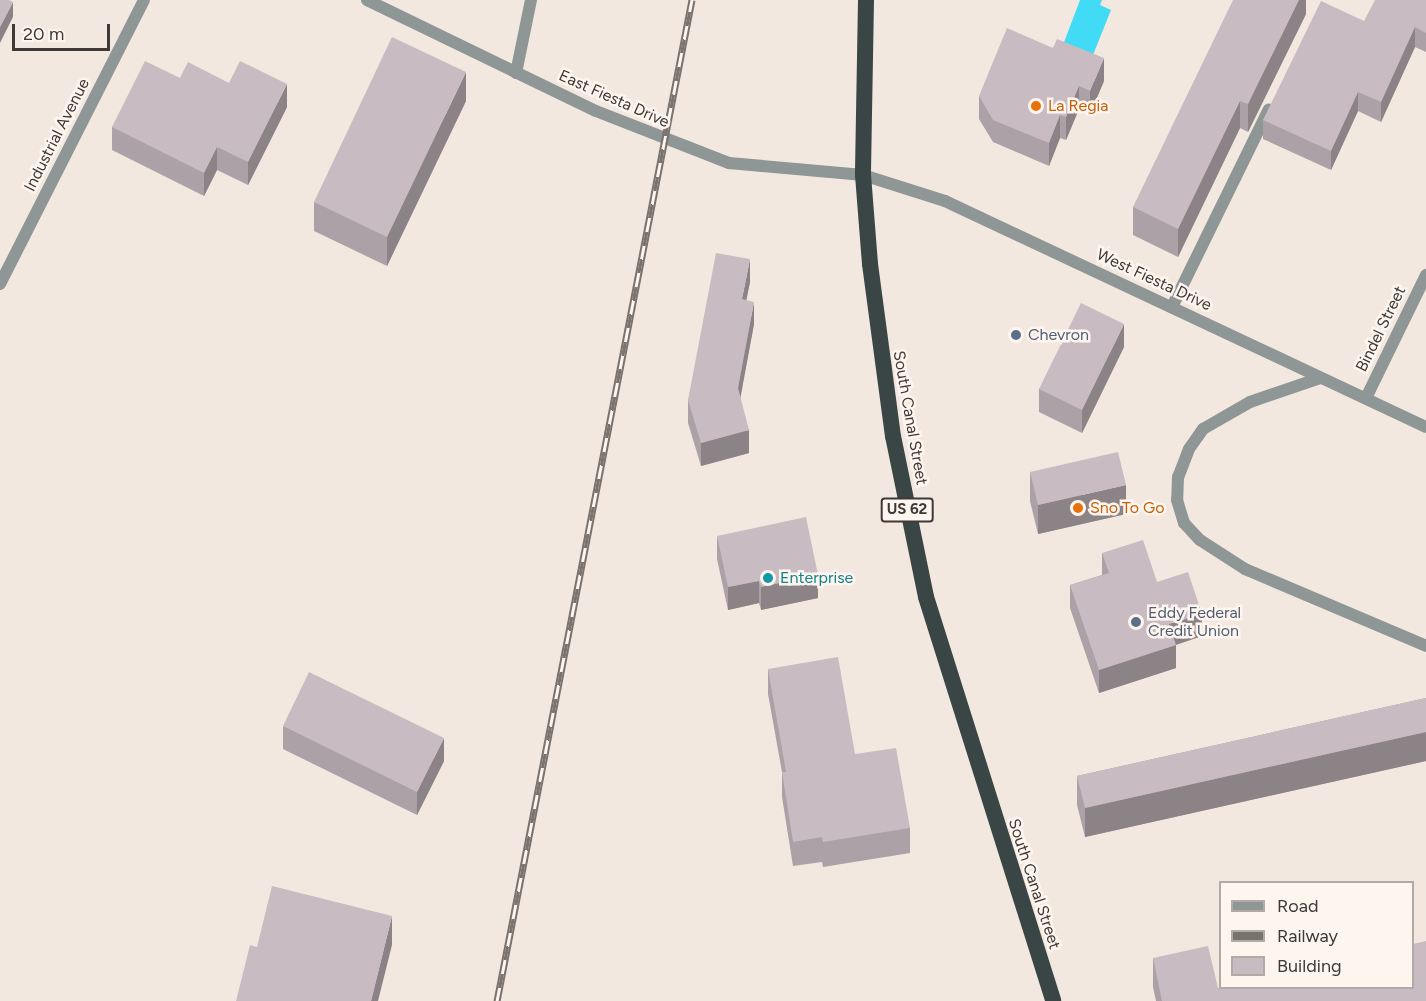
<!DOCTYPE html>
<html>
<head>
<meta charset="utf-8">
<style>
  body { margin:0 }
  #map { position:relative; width:1426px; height:1001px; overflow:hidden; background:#f3e8df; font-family:Figtree,sans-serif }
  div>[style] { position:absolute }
  .water>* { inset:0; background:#42dbf5 }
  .service>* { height:12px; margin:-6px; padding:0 6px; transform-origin:6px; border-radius:6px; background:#8f9696 }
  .minor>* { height:12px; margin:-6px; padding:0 6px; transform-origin:6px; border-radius:6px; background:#8f9696 }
  .trunk>* { height:16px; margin:-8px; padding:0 8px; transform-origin:8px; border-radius:8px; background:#3a4646 }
  .rail>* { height:7px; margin-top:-3.5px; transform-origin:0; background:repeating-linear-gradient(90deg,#fff5ef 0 14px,#79726d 0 28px); box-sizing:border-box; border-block:2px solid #79726d }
  .wall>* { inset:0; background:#aca1a6 }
  .shaded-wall>* { inset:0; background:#8c8387 }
  .building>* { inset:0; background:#c8bbc1 }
  .dots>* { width:16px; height:16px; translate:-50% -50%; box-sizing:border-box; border:3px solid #fff5ef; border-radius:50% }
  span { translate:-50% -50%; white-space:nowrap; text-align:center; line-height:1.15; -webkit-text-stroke:5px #fff5ef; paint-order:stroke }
  .shield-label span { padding:2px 4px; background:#fff5ef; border:2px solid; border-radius:4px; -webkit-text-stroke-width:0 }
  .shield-label { font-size:15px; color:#3e3936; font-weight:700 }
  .street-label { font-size:16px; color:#3e3936 }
  .food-label { font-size:16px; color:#c56008 }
  .left { translate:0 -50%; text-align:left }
  .service-label { font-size:16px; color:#4e5e75 }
  .culture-label { font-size:16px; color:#0d838f }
  .legend { position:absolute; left:1219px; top:881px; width:195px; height:108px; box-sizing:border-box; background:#fff5ef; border:2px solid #b2aaa5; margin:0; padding:8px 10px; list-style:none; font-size:18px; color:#3e3936 }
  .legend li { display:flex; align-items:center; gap:12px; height:30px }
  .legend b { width:30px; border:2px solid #b2aaa5 }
  .scale { position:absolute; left:12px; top:24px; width:98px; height:27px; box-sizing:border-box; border:3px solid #3e3936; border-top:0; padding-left:8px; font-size:18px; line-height:21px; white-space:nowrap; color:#3e3936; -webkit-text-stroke:4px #fff5ef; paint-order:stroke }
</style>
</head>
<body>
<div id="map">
  <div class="water">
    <div style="clip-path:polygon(1080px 0,1102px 0,1100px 5px,1111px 10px,1087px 70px,1058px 58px)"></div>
  </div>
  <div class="service">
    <div style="left:1172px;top:307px;width:220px;rotate:-63.9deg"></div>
    <div style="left:1320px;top:378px;width:74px;rotate:161.1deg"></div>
    <div style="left:1250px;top:402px;width:54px;rotate:150.1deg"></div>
    <div style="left:1203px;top:429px;width:24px;rotate:125deg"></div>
    <div style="left:1189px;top:449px;width:30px;rotate:111deg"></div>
    <div style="left:1178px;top:477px;width:23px;rotate:92deg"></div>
    <div style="left:1177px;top:500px;width:24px;rotate:73deg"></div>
    <div style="left:1184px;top:523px;width:23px;rotate:47deg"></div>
    <div style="left:1200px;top:540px;width:54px;rotate:32.8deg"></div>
    <div style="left:1245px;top:569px;width:197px;rotate:23deg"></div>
  </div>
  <div class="minor">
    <div style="left:367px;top:0;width:254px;rotate:25.9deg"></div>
    <div style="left:596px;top:111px;width:143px;rotate:21.4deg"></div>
    <div style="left:729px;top:163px;width:135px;rotate:5.1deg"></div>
    <div style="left:863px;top:175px;width:86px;rotate:17.6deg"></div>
    <div style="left:945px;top:201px;width:531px;rotate:25.17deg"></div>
    <div style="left:516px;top:73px;width:75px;rotate:-78.4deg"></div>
    <div style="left:0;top:284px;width:318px;rotate:-63.1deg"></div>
    <div style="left:1366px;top:398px;width:137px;rotate:-64deg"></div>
  </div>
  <div class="trunk">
    <div style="left:866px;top:0;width:175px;rotate:91deg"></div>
    <div style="left:863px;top:175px;width:89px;rotate:85.5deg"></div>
    <div style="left:870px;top:264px;width:174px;rotate:82.4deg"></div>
    <div style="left:893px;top:436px;width:164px;rotate:78.4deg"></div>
    <div style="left:926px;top:597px;width:423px;rotate:72.5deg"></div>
  </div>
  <div class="rail">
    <div style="left:497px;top:1001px;width:1020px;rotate:-78.98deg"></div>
  </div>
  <div class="wall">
    <div style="clip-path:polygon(1306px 0,1306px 14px,1248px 132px,1240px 128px,1178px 257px,1133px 235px,1133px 207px)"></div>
    <div style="clip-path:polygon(1426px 0,1426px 52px,1415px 47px,1381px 122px,1358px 111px,1331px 170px,1263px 139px,1263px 120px,1364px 21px)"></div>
    <div style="clip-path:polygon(180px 78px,229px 83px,287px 107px,248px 185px,217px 170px,204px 196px,112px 150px,112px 127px)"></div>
    <div style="clip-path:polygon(1104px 81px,1090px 114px,1079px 109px,1066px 140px,1060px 138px,1049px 166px,993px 142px,979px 119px,979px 96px)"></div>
    <div style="clip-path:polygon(466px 101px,387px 266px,314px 231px,314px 202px)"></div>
    <div style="clip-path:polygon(750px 282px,746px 300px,754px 324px,740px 397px,749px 453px,701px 466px,688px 423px,688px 400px)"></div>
    <div style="clip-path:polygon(1124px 347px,1082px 433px,1039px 412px,1039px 389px)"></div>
    <div style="clip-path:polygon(1030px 472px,1126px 514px,1038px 534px,1030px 501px)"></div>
    <div style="clip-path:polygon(717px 536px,818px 598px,761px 610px,759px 603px,728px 610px,717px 559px)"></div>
    <div style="clip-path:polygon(1102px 553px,1157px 582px,1202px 636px,1176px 645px,1176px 668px,1099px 693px,1070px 608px,1070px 585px,1102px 575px)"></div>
    <div style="clip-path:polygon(768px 669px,855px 754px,910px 828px,910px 853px,823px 867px,822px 862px,793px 866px,782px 797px,782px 772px,768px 694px)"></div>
    <div style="clip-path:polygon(1426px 698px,1426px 761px,1085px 837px,1077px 805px,1077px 776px)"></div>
    <div style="clip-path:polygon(283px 726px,444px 761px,417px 815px,283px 749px)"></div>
    <div style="clip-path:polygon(1153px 958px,1218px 988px,1426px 1001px,1156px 1001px,1153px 987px)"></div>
  </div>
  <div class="shaded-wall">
    <div style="clip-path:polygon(1298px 0,1306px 0,1306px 14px,1248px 132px,1248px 104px)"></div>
    <div style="clip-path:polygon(13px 2px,13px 17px,0 43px,0 27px)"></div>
    <div style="clip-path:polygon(1415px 27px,1415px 47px,1381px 122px,1381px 102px)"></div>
    <div style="clip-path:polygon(1104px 58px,1104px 81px,1090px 114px,1090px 91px)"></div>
    <div style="clip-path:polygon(466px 72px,466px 101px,387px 266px,387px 237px)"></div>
    <div style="clip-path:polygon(287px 84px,287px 107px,248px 185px,248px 162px)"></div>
    <div style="clip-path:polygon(1079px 86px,1079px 109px,1066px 140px,1066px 117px)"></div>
    <div style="clip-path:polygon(1358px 92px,1358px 111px,1331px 170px,1331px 151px)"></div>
    <div style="clip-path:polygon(1240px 101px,1240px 128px,1178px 257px,1178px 229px)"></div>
    <div style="clip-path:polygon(1060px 115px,1060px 138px,1049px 166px,1049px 143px)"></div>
    <div style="clip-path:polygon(217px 147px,217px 170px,204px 196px,204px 173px)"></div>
    <div style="clip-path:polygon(750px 259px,750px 282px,742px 322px,742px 299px)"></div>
    <div style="clip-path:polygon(754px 302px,754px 324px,738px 411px,738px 388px)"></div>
    <div style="clip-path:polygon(1124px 324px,1124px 347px,1082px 433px,1082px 410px)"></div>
    <div style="clip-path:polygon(749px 430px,749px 453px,701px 466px,701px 443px)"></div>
    <div style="clip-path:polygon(1126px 485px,1126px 514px,1038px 534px,1038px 505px)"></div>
    <div style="clip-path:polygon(818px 575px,818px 598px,761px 610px,761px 587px)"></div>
    <div style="clip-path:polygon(759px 581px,759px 603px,728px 610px,728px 587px)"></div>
    <div style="clip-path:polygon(1202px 614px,1202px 636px,1169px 647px,1169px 624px)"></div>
    <div style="clip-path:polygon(1176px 645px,1176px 668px,1099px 693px,1099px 670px)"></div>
    <div style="clip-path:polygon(1426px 732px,1426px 761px,1085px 837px,1085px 808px)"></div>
    <div style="clip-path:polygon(444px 738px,444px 761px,417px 815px,417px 792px)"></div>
    <div style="clip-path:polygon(392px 916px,392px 945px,378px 1001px,371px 1001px)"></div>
  </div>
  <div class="building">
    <div style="clip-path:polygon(0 0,9px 0,13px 2px,0 27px)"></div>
    <div style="clip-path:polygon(1233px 0,1299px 0,1248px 104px,1240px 101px,1178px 229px,1133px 207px)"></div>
    <div style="clip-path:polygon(1375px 0,1426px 0,1426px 33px,1415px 27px,1381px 102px,1358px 92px,1331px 151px,1263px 120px,1321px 1px,1364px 21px)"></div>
    <div style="clip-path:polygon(1007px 28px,1053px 48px,1057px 39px,1104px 58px,1090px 91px,1079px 86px,1066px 117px,1060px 115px,1049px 143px,993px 120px,979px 96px)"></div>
    <div style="clip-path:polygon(392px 37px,466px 72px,387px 237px,314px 202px)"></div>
    <div style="clip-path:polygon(145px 61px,180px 78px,188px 62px,229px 83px,240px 61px,287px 84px,248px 162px,217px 147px,204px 173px,112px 127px)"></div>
    <div style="clip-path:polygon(716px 253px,750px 259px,742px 299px,754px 302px,738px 388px,749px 430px,701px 443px,688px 400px)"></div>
    <div style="clip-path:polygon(1081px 303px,1124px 324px,1082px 410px,1039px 389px)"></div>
    <div style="clip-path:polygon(1118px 452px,1126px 485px,1038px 505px,1030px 472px)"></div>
    <div style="clip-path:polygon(806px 517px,818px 575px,761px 587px,759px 581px,728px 587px,717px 536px)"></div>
    <div style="clip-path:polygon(1143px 540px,1157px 582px,1188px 572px,1202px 614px,1169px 624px,1176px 645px,1099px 670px,1070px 585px,1109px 573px,1102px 553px)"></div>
    <div style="clip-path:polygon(838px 657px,855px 754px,896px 748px,910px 828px,823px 842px,822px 837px,793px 842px,782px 772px,786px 772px,768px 669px)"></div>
    <div style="clip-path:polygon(309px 672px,444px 738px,417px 792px,283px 726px)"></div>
    <div style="clip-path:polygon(1426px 698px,1426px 732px,1085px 808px,1077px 776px)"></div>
    <div style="clip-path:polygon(272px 886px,392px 916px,371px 1001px,236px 1001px,250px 945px,257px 947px)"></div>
    <div style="clip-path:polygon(1426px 941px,1426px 1001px,1162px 1001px,1153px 958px,1208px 946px,1218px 988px,1413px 987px,1413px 944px)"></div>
  </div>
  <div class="dots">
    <div style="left:1036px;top:106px;background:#e8710a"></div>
    <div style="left:1016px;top:335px;background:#5c6f8a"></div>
    <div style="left:1078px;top:508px;background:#e8710a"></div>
    <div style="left:768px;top:578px;background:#0f9aa8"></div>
    <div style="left:1136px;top:622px;background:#5c6f8a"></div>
  </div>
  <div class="shield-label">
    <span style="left:907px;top:510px">US 62</span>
  </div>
  <div class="street-label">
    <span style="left:614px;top:99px;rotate:24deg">East Fiesta Drive</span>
    <span style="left:57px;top:135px;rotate:-63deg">Industrial Avenue</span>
    <span style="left:1154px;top:280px;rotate:25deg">West Fiesta Drive</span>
    <span style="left:1381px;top:329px;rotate:-64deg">Bindel Street</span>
    <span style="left:910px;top:418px;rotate:80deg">South Canal Street</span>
    <span style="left:1034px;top:884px;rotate:72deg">South Canal Street</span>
  </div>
  <div class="food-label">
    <span class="left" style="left:1048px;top:106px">La Regia</span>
    <span class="left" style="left:1090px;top:508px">Sno To Go</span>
  </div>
  <div class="service-label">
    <span class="left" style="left:1028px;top:335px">Chevron</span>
    <span class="left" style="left:1148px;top:622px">Eddy Federal<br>Credit Union</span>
  </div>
  <div class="culture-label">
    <span class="left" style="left:780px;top:578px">Enterprise</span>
  </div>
  <ul class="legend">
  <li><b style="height:8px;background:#8f9696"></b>Road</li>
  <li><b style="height:8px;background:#79726d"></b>Railway</li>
  <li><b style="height:16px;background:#c8bbc1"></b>Building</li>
  </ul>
  <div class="scale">20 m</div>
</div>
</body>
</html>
